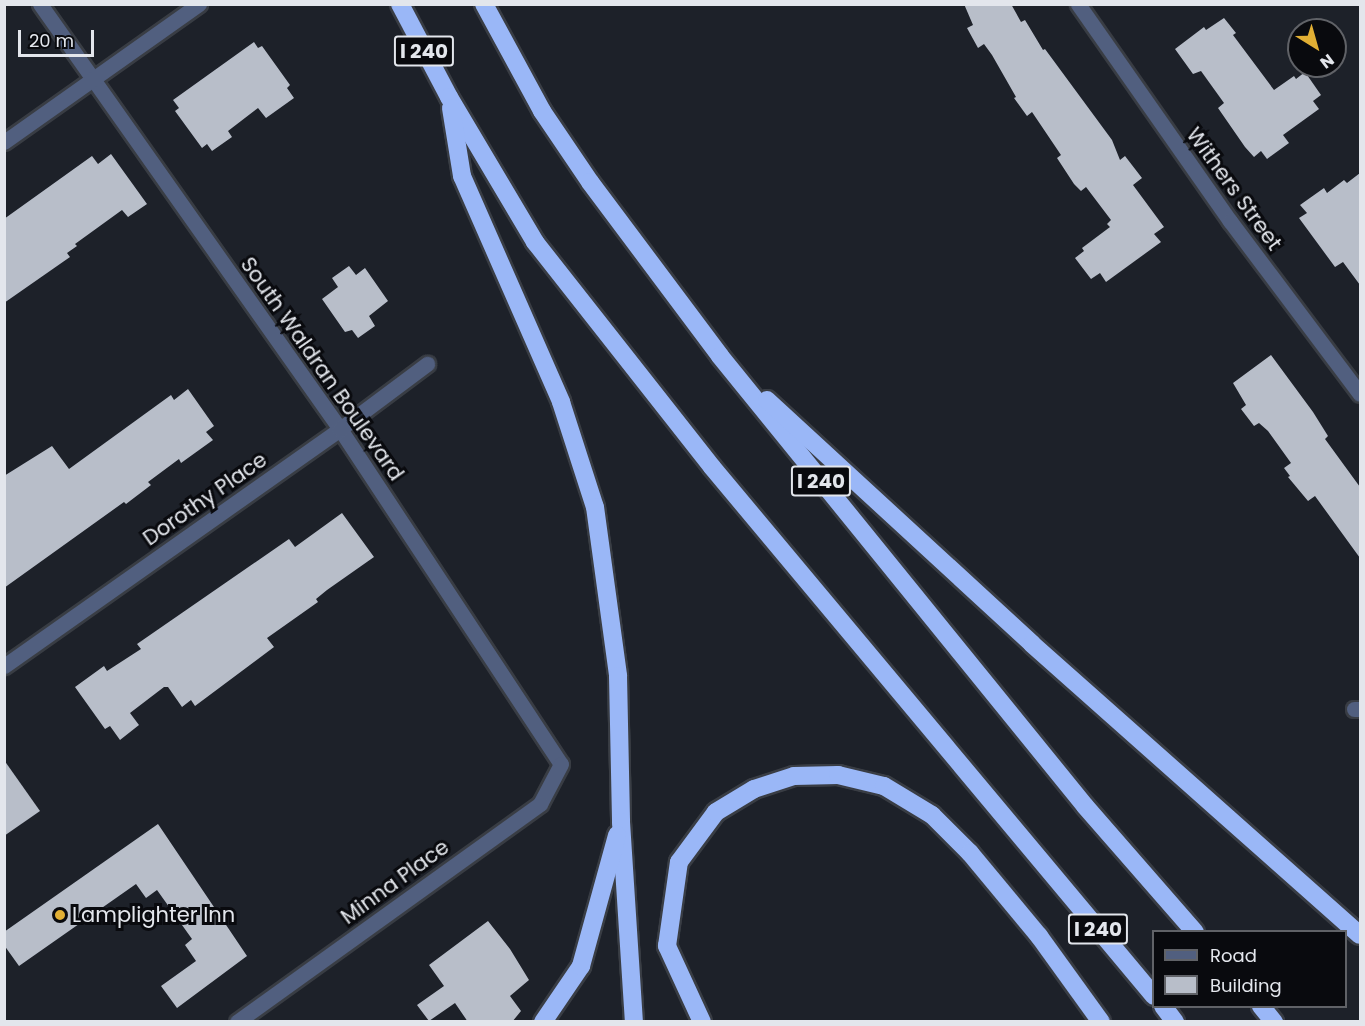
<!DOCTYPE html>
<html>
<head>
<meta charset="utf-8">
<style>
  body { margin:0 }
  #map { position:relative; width:1365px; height:1026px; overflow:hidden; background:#1d2129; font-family:Poppins,sans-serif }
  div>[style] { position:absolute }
  .building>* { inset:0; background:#b8bec9 }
  .roads { filter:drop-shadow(2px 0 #393d44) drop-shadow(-2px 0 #393d44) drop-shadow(0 2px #393d44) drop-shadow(0 -2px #393d44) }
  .minor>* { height:15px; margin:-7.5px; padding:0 7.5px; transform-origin:7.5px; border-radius:7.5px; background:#515f7f }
  .motorway>* { height:18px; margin:-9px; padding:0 9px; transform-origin:9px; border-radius:9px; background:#9ab7f7 }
  .dots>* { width:16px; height:16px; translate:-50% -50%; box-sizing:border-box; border:3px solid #090a0e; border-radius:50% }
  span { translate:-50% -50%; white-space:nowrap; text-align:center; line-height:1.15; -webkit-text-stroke:6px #090a0e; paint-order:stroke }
  .shield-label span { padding:2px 4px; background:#090a0e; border:2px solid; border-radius:4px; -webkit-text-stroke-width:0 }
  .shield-label { font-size:20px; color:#e3e6ec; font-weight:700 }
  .street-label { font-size:21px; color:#e3e6ec }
  .poi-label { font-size:21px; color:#e3e6ec }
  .left { translate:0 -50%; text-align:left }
  .frame { position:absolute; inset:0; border:6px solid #e3e6ec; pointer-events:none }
  .legend { position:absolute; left:1152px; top:930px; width:195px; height:78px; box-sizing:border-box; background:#090a0e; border:2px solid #606267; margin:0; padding:8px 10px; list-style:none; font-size:18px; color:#e3e6ec }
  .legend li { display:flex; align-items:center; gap:12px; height:30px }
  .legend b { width:30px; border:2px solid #606267 }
  .north { position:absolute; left:1287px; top:18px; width:60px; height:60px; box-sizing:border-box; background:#090a0e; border:2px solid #606267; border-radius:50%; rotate:143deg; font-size:16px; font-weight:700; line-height:24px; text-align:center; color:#e3e6ec }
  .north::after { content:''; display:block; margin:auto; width:21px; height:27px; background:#e1af34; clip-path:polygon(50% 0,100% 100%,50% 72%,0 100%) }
  .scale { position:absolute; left:18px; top:30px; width:76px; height:27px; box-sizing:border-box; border:3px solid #e3e6ec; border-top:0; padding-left:8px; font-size:18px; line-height:21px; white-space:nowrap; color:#e3e6ec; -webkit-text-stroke:4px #090a0e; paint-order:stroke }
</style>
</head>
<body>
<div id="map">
  <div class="building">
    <div style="clip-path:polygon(964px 4px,1011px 4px,1021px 22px,1025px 20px,1043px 50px,1045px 49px,1112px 140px,1120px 160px,1125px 156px,1142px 178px,1133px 185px,1164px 227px,1154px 234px,1161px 242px,1106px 282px,1100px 273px,1091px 279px,1075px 258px,1084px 251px,1082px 248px,1110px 227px,1107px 224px,1111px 220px,1086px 187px,1081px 191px,1074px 184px,1057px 158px,1061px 155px,1032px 112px,1027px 116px,1014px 98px,1016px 97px,992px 55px,984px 44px,978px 48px,967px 28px,973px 25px)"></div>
    <div style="clip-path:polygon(1224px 18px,1236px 33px,1233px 35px,1274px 90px,1294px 76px,1296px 79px,1305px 72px,1321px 95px,1313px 101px,1319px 109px,1283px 135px,1289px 143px,1267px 159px,1261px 151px,1254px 157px,1245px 147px,1218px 108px,1224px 103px,1201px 71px,1193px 74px,1175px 49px,1204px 27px,1206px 30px)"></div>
    <div style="clip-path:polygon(254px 42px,258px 48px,262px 46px,290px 85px,287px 88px,294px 98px,266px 118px,258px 108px,228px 131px,232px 137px,212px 151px,207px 144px,202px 148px,175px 111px,179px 108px,173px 100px)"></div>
    <div style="clip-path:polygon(111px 154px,147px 204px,128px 217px,122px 210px,75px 244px,77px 246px,67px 253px,70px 257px,4px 303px,4px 219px,92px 156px,98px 164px)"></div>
    <div style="clip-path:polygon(1360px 173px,1360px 285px,1343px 262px,1335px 267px,1299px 218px,1307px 213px,1300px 205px,1324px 188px,1327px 193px,1344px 180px,1347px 183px)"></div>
    <div style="clip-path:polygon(349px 266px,356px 275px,365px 268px,388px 301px,369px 316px,375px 326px,358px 338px,352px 330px,345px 332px,322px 299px,338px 287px,332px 278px)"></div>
    <div style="clip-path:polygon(1271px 355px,1313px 412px,1328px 436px,1325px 439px,1360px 487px,1360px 558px,1315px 496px,1308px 501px,1288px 477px,1290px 476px,1284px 468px,1291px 463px,1268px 431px,1259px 423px,1254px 426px,1241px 409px,1246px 405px,1233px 383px)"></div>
    <div style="clip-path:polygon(188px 389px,214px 426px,206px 432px,213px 440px,181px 463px,179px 459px,148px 482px,151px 485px,126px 504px,124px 502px,4px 588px,4px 476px,52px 446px,69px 469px,171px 395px,174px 400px)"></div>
    <div style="clip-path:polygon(342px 513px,374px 557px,327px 590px,316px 599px,318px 602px,267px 638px,274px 647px,195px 706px,191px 700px,182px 707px,168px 687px,164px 687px,130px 713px,139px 725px,120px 740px,110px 726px,105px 729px,75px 687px,104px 666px,107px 671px,141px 649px,137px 644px,289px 539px,295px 547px)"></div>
    <div style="clip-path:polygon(4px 760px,40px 811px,4px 836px)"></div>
    <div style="clip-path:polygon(158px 824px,247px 956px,177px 1008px,161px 986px,196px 961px,185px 945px,192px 939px,157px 890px,146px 898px,136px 884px,19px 966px,4px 945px,4px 932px)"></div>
    <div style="clip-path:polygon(488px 921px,510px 949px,529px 980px,510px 996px,521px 1011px,512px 1022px,468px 1022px,455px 1003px,429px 1021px,417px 1005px,444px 986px,429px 965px)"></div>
  </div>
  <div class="roads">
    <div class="minor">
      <div style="left:40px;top:4px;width:520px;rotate:54.78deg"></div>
      <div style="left:340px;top:429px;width:401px;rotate:56.6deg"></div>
      <div style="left:561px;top:764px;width:45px;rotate:117.7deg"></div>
      <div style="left:540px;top:804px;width:373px;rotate:144.3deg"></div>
      <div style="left:1078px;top:4px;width:265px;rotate:55deg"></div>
      <div style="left:1230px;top:221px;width:216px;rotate:53.1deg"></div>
      <div style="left:4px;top:142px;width:239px;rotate:-35.3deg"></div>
      <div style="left:4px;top:666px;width:411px;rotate:-35.2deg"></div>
      <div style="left:340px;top:429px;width:109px;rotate:-36.8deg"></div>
      <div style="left:1354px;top:709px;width:6px"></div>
    </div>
    <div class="motorway">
      <div style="left:400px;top:4px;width:105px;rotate:62.2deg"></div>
      <div style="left:449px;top:97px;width:169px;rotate:59.3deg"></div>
      <div style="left:535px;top:242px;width:286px;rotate:51.8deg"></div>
      <div style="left:712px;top:467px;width:689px;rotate:50.12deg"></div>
      <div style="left:484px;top:4px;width:122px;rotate:61.5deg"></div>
      <div style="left:542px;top:111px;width:86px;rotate:55.9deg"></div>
      <div style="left:590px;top:182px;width:217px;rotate:53.2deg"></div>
      <div style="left:720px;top:356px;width:579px;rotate:50.95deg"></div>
      <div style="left:1085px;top:806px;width:167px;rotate:48.9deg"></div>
      <div style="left:451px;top:108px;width:69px;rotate:80.8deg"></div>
      <div style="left:462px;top:176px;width:247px;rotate:66.3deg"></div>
      <div style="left:561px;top:402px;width:110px;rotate:72.1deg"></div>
      <div style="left:595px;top:507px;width:171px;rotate:82.2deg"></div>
      <div style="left:618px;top:676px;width:146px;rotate:88.8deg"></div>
      <div style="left:621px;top:822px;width:200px;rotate:86.3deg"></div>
      <div style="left:767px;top:400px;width:360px;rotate:42.6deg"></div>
      <div style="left:1032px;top:644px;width:438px;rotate:41.6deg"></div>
      <div style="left:1163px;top:1006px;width:20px;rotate:53deg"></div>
      <div style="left:1261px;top:1006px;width:21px;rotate:51deg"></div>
      <div style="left:543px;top:1022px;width:68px;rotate:-55.8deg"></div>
      <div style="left:581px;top:966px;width:136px;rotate:-74.6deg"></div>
      <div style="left:702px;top:1022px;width:84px;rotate:-114.7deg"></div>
      <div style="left:667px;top:946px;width:85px;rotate:-81.9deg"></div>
      <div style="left:679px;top:862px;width:62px;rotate:-53.5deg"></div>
      <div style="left:716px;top:812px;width:44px;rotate:-31.2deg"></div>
      <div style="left:754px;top:789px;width:42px;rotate:-18deg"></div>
      <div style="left:794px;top:776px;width:44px;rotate:-1.3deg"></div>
      <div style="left:838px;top:775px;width:47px;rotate:13.4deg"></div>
      <div style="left:884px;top:786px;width:56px;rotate:31.1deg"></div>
      <div style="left:932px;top:815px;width:54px;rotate:45deg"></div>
      <div style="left:970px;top:853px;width:108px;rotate:50.3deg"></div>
      <div style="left:1039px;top:936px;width:106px;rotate:54.2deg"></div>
    </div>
  </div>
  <div class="dots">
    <div style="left:60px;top:915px;background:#e1af34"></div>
  </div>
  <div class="shield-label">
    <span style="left:424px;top:51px">I 240</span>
    <span style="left:821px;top:481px">I 240</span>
    <span style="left:1098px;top:929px">I 240</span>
  </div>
  <div class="street-label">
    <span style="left:1234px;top:189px;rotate:54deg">Withers Street</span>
    <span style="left:322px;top:369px;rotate:55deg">South Waldran Boulevard</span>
    <span style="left:205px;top:499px;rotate:-35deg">Dorothy Place</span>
    <span style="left:395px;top:882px;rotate:-36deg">Minna Place</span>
  </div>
  <div class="poi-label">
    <span class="left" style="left:72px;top:915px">Lamplighter Inn</span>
  </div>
  <div class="frame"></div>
  <ul class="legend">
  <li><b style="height:8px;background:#515f7f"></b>Road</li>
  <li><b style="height:16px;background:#b8bec9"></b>Building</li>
  </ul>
  <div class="north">N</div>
  <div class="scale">20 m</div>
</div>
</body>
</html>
